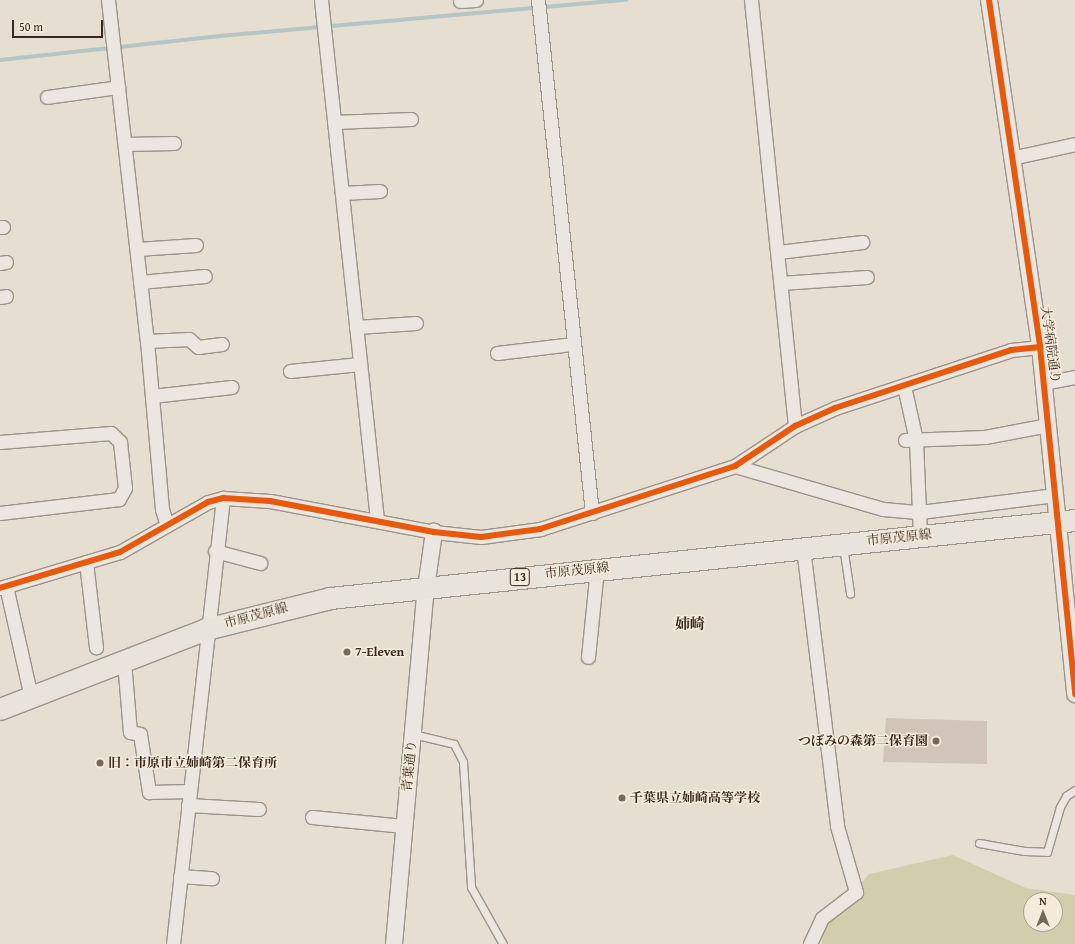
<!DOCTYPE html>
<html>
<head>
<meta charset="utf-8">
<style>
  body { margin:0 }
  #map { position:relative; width:1075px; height:944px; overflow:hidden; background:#e6ded0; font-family:"Gentium Book Plus","Noto Serif JP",serif }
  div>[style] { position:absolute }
  .green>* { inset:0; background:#d2cead }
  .stream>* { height:3.5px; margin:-1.75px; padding:0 1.75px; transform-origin:1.75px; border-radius:1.75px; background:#b4c5c5 }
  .building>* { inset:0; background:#d2c4b9 }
  .roads { filter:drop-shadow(1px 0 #9b948b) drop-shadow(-1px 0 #9b948b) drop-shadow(0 1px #9b948b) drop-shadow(0 -1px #9b948b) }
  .service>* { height:7px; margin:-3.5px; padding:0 3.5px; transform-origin:3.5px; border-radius:3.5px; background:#ebe7e0 }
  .minor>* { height:13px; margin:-6.5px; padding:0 6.5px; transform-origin:6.5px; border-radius:6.5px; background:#ebe7e0 }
  .tertiary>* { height:16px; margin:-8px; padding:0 8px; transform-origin:8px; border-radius:8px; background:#ebe7e0 }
  .primary>* { height:21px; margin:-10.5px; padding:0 10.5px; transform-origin:10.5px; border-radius:10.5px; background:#e8e3db }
  .cycleway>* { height:6px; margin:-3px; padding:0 3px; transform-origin:3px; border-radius:3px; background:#e8590c }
  .dots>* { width:11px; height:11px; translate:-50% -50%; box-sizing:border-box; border:2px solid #f4ebdb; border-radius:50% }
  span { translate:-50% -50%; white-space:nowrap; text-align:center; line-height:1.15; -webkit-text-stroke:3px #f4ebdb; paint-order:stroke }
  .shield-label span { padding:1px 3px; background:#f4ebdb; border:1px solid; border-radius:3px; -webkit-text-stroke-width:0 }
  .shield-label { font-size:12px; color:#3a281e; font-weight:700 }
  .street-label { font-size:13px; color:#3a281e }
  .poi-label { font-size:13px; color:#3a281e; font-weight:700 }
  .left { translate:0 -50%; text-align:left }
  .right { translate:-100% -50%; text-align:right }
  .quarter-label { font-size:15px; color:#3a281e; font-weight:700 }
  .north { position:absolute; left:1023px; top:892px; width:40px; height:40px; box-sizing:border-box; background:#f4ebdb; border:1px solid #aa9d8f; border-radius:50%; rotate:0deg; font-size:11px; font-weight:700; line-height:16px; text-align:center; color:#3a281e }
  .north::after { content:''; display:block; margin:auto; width:14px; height:18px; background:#76685c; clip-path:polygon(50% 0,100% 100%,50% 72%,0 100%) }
  .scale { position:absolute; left:12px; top:20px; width:91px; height:18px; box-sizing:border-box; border:2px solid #3a281e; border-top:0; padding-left:5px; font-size:12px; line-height:14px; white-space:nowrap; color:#3a281e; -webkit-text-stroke:3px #f4ebdb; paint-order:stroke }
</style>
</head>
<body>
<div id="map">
  <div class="green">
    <div style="clip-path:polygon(evenodd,953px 855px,1026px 888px,1075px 895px,1075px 944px,822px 944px,823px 930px,869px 874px,953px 855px,1031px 900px,1055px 900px,1055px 924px,1031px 924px,1031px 900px)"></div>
  </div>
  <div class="stream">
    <div style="left:0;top:60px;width:221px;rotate:-6.2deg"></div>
    <div style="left:220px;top:36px;width:408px;rotate:-5.1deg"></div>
  </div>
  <div class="building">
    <div style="clip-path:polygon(886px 718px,987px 721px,987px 764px,883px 762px)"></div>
  </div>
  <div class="roads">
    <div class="service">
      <div style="left:843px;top:546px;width:48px;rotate:81.5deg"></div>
      <div style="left:413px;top:734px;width:42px;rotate:13.7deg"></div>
      <div style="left:454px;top:744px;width:20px;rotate:63deg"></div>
      <div style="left:463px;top:762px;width:125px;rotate:86.3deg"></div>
      <div style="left:471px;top:887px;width:65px;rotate:60.7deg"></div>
      <div style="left:979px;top:843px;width:46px;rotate:10.1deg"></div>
      <div style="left:1024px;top:851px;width:23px;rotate:2deg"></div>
      <div style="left:1047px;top:852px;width:47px;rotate:-73.9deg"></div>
      <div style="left:1060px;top:807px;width:13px;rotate:-61deg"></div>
      <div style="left:1066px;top:796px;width:11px;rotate:-34deg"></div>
    </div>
    <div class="minor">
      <div style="left:108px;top:0;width:343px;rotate:83.5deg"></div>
      <div style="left:147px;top:341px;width:169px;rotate:84.9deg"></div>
      <div style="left:162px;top:509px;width:17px;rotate:73deg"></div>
      <div style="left:321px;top:0;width:523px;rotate:83.85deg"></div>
      <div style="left:538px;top:0;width:516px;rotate:83.99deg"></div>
      <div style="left:751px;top:0;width:428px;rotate:84.1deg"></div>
      <div style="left:460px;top:1px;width:16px;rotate:-4deg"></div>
      <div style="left:47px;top:97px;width:72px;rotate:-8deg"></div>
      <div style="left:334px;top:122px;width:77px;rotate:-2.2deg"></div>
      <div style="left:125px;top:144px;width:49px;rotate:-1.2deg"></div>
      <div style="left:1011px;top:158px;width:66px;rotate:-12.3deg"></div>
      <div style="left:342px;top:193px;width:38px;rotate:-3deg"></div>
      <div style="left:0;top:227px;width:3px"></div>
      <div style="left:137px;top:249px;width:59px;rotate:-3.9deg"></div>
      <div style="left:778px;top:252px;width:85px;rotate:-6.8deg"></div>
      <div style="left:0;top:263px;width:6px;rotate:-9deg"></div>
      <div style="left:140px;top:282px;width:65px;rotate:-5.3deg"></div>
      <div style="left:781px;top:283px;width:86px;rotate:-4deg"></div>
      <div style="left:0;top:297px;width:6px;rotate:-9deg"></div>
      <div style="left:356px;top:327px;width:60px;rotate:-3.8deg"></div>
      <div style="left:147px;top:341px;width:42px;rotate:-2.7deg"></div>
      <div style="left:189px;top:339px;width:12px;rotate:42deg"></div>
      <div style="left:198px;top:347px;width:24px;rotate:-7deg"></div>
      <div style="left:497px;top:353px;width:77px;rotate:-6.8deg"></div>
      <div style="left:290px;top:371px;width:70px;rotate:-5.7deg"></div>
      <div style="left:1044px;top:383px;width:32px;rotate:-11deg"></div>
      <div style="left:904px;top:386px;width:55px;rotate:77.5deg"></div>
      <div style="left:916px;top:440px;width:96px;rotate:87.6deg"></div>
      <div style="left:152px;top:396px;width:80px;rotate:-6.5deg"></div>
      <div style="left:905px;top:440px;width:80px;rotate:-2.1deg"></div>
      <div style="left:985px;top:437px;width:64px;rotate:-10.8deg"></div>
      <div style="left:0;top:442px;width:111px;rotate:-4.6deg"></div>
      <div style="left:111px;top:433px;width:13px;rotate:45deg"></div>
      <div style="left:120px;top:442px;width:46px;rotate:83.8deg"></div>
      <div style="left:125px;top:488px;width:13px;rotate:119deg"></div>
      <div style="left:119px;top:499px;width:120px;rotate:173.3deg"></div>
      <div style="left:735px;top:466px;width:154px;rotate:16.2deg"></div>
      <div style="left:883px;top:509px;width:37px;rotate:5deg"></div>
      <div style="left:920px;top:512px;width:136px;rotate:-7.2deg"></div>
      <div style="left:803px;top:548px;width:280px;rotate:83deg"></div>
      <div style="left:837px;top:826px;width:69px;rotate:73.9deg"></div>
      <div style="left:856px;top:892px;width:43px;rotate:142.6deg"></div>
      <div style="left:822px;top:918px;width:29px;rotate:115deg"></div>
      <div style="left:215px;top:551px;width:47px;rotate:14.9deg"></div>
      <div style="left:86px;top:562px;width:86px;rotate:83.3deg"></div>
      <div style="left:6px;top:586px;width:114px;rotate:77.3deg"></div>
      <div style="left:0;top:588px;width:125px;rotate:-16.7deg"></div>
      <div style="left:120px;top:552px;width:101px;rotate:-29.6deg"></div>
      <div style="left:208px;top:502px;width:16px;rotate:-15deg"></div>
      <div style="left:223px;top:498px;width:47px;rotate:3.7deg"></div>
      <div style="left:270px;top:501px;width:167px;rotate:10.7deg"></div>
      <div style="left:434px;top:532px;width:47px;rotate:6.1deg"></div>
      <div style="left:481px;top:537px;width:60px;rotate:-7.7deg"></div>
      <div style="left:540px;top:529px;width:205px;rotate:-17.9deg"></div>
      <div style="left:735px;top:466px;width:72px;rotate:-33.7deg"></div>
      <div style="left:795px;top:426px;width:44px;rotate:-24.2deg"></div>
      <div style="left:835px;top:408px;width:185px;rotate:-18.2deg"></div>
      <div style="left:1011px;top:350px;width:29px;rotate:-6deg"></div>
      <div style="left:588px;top:657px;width:88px;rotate:-84.2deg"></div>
      <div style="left:124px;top:661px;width:71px;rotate:85.2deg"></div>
      <div style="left:130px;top:732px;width:10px;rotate:11deg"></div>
      <div style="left:140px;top:734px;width:59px;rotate:81.2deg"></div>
      <div style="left:149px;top:792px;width:40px;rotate:-1.4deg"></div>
      <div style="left:188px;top:805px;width:71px;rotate:3.2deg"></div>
      <div style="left:312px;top:817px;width:92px;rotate:5.6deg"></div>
      <div style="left:180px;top:876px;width:32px;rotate:4deg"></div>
      <div style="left:173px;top:944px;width:449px;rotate:-83.6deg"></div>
    </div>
    <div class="tertiary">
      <div style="left:989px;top:0;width:351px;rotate:81.6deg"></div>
      <div style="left:1040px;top:347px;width:349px;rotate:84.2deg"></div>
      <div style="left:394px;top:944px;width:357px;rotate:-84.9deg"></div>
      <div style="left:426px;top:588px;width:57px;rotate:-81.9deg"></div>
    </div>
    <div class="primary">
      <div style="left:0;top:709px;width:221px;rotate:-21.2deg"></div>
      <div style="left:206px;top:629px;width:128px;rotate:-14deg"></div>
      <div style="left:330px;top:598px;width:749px;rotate:-5.98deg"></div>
    </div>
  </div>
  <div class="cycleway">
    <div style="left:989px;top:0;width:351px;rotate:81.6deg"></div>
    <div style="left:1040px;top:347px;width:349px;rotate:84.2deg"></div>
    <div style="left:0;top:588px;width:125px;rotate:-16.7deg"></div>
    <div style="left:120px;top:552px;width:101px;rotate:-29.6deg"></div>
    <div style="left:208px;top:502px;width:16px;rotate:-15deg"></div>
    <div style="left:223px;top:498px;width:47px;rotate:3.7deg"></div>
    <div style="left:270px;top:501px;width:167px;rotate:10.7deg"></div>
    <div style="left:434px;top:532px;width:47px;rotate:6.1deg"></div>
    <div style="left:481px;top:537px;width:60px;rotate:-7.7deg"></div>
    <div style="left:540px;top:529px;width:205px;rotate:-17.9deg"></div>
    <div style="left:735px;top:466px;width:72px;rotate:-33.7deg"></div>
    <div style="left:795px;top:426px;width:44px;rotate:-24.2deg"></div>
    <div style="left:835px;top:408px;width:185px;rotate:-18.2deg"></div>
    <div style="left:1011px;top:350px;width:29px;rotate:-6deg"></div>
  </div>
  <div class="dots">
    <div style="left:347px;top:652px;background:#76685c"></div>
    <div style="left:936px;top:741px;background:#76685c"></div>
    <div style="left:100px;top:763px;background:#76685c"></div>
    <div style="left:622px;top:798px;background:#76685c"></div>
  </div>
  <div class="shield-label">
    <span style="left:520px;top:577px">13</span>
  </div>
  <div class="street-label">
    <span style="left:1050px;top:345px;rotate:82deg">大学病院通り</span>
    <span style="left:899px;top:538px;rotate:-6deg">市原茂原線</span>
    <span style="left:577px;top:571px;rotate:-6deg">市原茂原線</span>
    <span style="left:256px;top:616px;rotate:-15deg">市原茂原線</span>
    <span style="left:410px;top:766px;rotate:-84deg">青葉通り</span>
  </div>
  <div class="poi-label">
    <span class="left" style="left:355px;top:652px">7-Eleven</span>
    <span class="right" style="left:928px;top:741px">つぼみの森第二保育園</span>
    <span class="left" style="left:108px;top:763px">旧：市原市立姉崎第二保育所</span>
    <span class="left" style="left:630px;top:798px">千葉県立姉崎高等学校</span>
  </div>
  <div class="quarter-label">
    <span style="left:690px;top:624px">姉崎</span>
  </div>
  <div class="north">N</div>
  <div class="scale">50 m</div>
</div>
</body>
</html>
